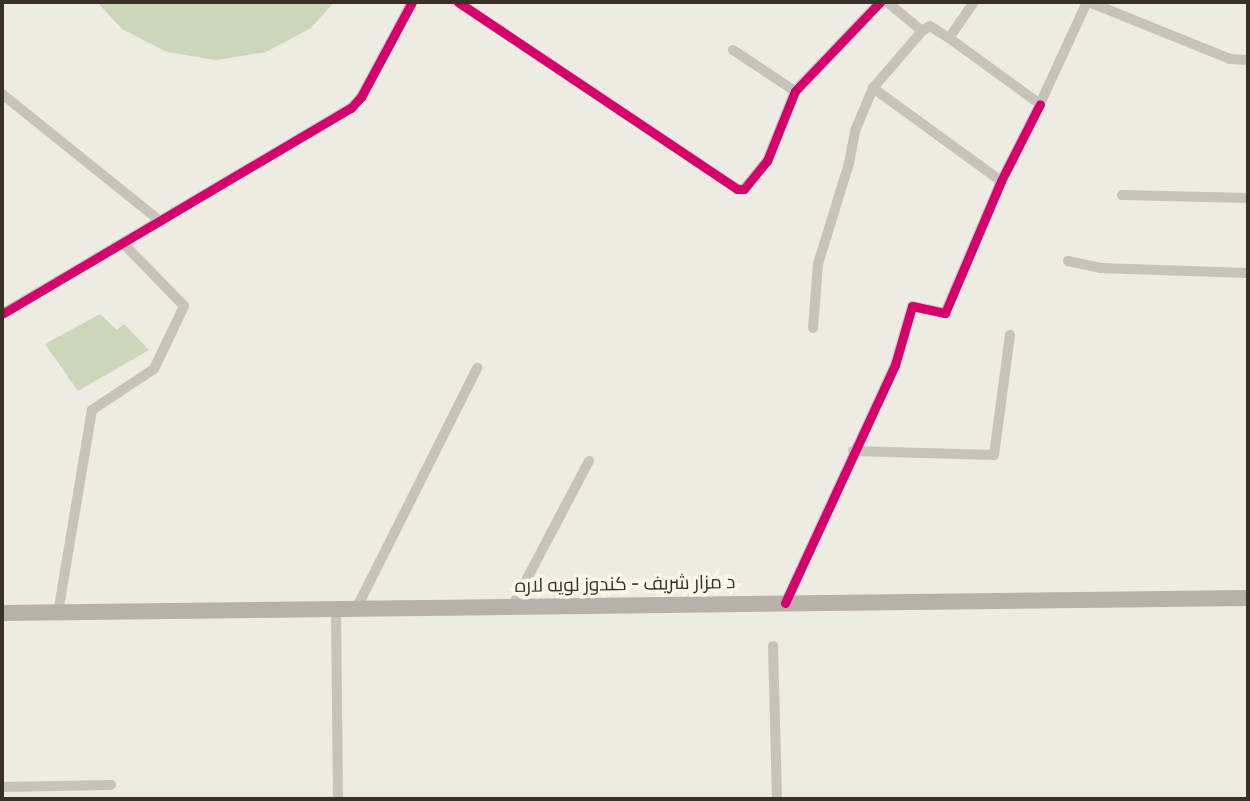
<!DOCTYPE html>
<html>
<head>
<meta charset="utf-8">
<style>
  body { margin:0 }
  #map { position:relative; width:1250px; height:801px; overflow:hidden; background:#eeebe2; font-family:Cabin,Cairo,sans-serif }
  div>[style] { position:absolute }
  .green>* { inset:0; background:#cbd6ba }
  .minor>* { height:10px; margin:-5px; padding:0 5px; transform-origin:5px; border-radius:5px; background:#c7c3ba }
  .primary>* { height:16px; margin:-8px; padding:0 8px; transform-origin:8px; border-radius:8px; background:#b7b1a9 }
  .cycleway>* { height:9px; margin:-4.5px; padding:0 4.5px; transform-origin:4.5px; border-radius:4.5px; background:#d6006c }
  span { translate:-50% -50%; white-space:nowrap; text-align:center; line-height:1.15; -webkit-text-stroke:7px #fbf6e8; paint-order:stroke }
  .street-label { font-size:19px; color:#393028 }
  .frame { position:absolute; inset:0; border:4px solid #393028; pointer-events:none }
</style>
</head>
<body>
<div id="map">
  <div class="green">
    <div style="clip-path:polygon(97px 2px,334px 2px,311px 28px,266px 52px,216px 60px,167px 52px,122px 29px)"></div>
    <div style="clip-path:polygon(100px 314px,117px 330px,124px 324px,149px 350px,78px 391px,45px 344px)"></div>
  </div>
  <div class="minor">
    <div style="left:458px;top:2px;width:336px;rotate:33.8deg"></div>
    <div style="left:737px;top:189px;width:7px"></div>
    <div style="left:744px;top:189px;width:36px;rotate:-51deg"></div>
    <div style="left:767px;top:161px;width:75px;rotate:-68.2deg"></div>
    <div style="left:795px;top:91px;width:123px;rotate:-46.3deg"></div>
    <div style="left:887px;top:2px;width:45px;rotate:39.6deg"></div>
    <div style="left:1089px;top:2px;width:152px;rotate:22deg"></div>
    <div style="left:1230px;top:59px;width:18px;rotate:3deg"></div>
    <div style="left:949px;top:38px;width:112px;rotate:36deg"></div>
    <div style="left:1040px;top:104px;width:112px;rotate:-65.3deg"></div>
    <div style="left:733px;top:50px;width:74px;rotate:33.5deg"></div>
    <div style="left:873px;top:88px;width:158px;rotate:36deg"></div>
    <div style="left:2px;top:94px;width:203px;rotate:38.8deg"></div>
    <div style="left:1122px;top:195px;width:126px;rotate:1.4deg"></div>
    <div style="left:1068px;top:261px;width:33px;rotate:12deg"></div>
    <div style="left:1100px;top:268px;width:148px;rotate:1.9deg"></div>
    <div style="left:2px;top:314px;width:405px;rotate:-30.6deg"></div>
    <div style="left:351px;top:108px;width:15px;rotate:-48deg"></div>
    <div style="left:361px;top:97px;width:108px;rotate:-61.8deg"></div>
    <div style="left:813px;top:328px;width:64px;rotate:-85.5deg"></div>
    <div style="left:818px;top:264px;width:106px;rotate:-72.9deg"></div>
    <div style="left:849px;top:163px;width:33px;rotate:-79deg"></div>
    <div style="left:855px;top:131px;width:47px;rotate:-67.3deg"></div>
    <div style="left:873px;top:88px;width:75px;rotate:-49.3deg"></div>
    <div style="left:922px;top:31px;width:9px;rotate:-32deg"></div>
    <div style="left:930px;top:26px;width:22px;rotate:32deg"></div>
    <div style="left:949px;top:38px;width:44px;rotate:-55.2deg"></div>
    <div style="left:853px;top:451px;width:141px;rotate:1.6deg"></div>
    <div style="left:994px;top:455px;width:121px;rotate:-82.4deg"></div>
    <div style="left:785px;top:603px;width:262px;rotate:-65.2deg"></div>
    <div style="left:895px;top:365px;width:61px;rotate:-73.9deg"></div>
    <div style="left:912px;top:306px;width:34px;rotate:12deg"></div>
    <div style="left:945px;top:313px;width:143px;rotate:-67deg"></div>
    <div style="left:1001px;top:181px;width:86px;rotate:-63.1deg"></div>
    <div style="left:512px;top:607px;width:165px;rotate:-62.2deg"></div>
    <div style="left:336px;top:609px;width:190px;rotate:89.4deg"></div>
    <div style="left:356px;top:609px;width:270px;rotate:-63.3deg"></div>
    <div style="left:58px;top:613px;width:206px;rotate:-80.5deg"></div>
    <div style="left:92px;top:410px;width:74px;rotate:-33.5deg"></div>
    <div style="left:154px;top:369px;width:70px;rotate:-64.5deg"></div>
    <div style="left:184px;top:306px;width:88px;rotate:-134.1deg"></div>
    <div style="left:773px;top:646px;width:153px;rotate:88.5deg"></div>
    <div style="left:2px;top:787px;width:109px;rotate:-1.1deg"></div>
  </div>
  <div class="primary">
    <div style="left:2px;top:613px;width:1246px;rotate:-0.69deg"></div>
  </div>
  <div class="cycleway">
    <div style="left:458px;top:2px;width:336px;rotate:33.8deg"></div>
    <div style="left:737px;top:189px;width:7px"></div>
    <div style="left:744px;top:189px;width:36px;rotate:-51deg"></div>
    <div style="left:767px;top:161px;width:75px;rotate:-68.2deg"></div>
    <div style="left:795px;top:91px;width:123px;rotate:-46.3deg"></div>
    <div style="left:2px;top:314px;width:405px;rotate:-30.6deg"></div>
    <div style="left:351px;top:108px;width:15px;rotate:-48deg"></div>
    <div style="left:361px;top:97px;width:108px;rotate:-61.8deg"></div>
    <div style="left:785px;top:603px;width:262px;rotate:-65.2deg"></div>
    <div style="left:895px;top:365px;width:61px;rotate:-73.9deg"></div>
    <div style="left:912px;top:306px;width:34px;rotate:12deg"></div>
    <div style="left:945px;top:313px;width:143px;rotate:-67deg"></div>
    <div style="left:1001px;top:181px;width:86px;rotate:-63.1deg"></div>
  </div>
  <div class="street-label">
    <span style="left:625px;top:584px;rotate:-1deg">د مزار شریف - کندوز لویه لاره</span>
  </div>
  <div class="frame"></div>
</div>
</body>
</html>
